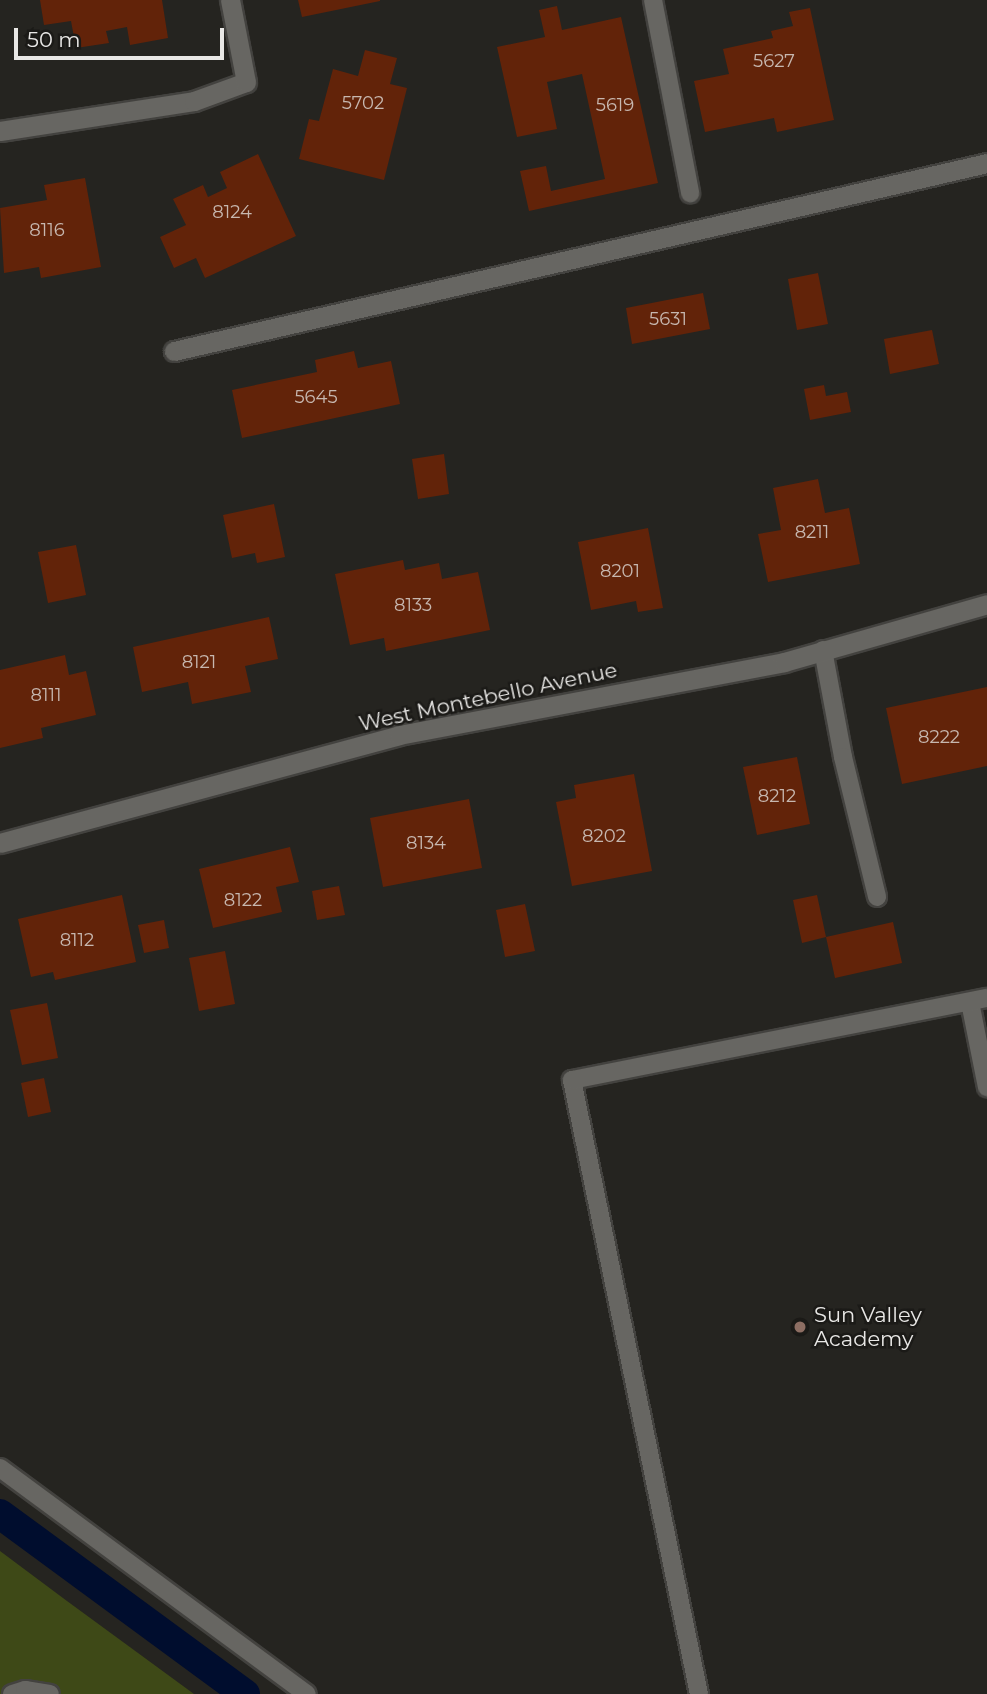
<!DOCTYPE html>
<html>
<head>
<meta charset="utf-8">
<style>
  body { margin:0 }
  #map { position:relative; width:987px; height:1694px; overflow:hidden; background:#252420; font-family:Montserrat,sans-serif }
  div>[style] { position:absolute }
  .green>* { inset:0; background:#3e4917 }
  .canal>* { height:30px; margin:-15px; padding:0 15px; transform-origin:15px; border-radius:15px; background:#000d2e }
  .building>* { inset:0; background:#622309 }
  .roads { filter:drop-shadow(2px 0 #43423f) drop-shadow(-2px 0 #43423f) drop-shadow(0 2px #43423f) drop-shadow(0 -2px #43423f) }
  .service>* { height:18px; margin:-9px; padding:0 9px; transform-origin:9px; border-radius:9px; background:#676662 }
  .minor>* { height:19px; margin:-9.5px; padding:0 9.5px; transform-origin:9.5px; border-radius:9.5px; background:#676662 }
  .dots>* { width:19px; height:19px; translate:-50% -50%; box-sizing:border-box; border:4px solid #1b1a17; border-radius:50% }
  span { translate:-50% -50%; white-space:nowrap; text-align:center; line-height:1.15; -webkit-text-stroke:5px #1b1a17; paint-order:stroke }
  .number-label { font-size:18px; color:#c7b7af }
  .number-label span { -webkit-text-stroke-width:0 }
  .street-label { font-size:21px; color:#e9e8e6 }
  .poi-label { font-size:21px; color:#e9e8e6 }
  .left { translate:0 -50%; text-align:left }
  .scale { position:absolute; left:14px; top:28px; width:210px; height:32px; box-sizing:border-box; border:4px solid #e9e8e6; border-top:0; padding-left:9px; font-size:21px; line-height:24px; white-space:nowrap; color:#e9e8e6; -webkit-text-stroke:5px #1b1a17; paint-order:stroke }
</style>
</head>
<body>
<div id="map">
  <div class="green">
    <div style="clip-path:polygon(0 1551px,67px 1601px,194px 1694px,0 1694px)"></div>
  </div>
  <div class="canal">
    <div style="left:0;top:1514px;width:304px;rotate:36.3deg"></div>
  </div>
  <div class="building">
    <div style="clip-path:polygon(40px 0,162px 0,168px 38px,130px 45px,127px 27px,106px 31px,109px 43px,76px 48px,71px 21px,44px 25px)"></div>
    <div style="clip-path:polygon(298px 0,380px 0,380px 1px,302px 17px)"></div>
    <div style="clip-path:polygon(557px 6px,562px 30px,621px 17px,658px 183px,529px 211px,520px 171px,546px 166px,551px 191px,605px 179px,582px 74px,547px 82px,557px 129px,517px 137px,497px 47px,545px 37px,539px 10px)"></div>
    <div style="clip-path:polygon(810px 8px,834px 120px,777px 132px,774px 118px,705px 132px,694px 81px,729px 74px,723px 49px,773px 38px,771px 31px,793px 26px,789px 12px)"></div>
    <div style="clip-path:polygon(365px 50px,397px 58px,390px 84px,407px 88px,384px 180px,299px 159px,309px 119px,319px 121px,333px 69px,358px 76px)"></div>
    <div style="clip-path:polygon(258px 154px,296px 236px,205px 278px,196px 258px,174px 268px,160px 237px,186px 225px,173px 199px,203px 185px,208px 197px,227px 188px,220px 172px)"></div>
    <div style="clip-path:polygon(85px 178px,101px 267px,41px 278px,39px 267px,4px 273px,0 208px,47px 200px,44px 185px)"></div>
    <div style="clip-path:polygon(818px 273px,828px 324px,797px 330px,788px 279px)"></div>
    <div style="clip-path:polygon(703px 293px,710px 329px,632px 344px,626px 308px)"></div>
    <div style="clip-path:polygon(932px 330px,939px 364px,890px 374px,884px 339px)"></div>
    <div style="clip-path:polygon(354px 351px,358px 368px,391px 361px,400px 404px,242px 438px,232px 390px,317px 372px,315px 360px)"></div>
    <div style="clip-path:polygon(824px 385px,826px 396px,847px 392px,851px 412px,810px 420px,804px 389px)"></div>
    <div style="clip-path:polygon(444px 454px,449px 494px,418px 499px,412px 459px)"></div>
    <div style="clip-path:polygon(818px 479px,825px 513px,849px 508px,860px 564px,768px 582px,758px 534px,781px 530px,773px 488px)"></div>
    <div style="clip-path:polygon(274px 504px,285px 557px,257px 563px,255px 553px,232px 558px,223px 515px)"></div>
    <div style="clip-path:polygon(648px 528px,663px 608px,638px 612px,636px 601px,591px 610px,578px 542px)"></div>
    <div style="clip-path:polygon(76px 545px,86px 595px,48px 603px,38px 552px)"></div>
    <div style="clip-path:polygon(403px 560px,405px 570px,439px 563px,442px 579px,478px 572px,490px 630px,386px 651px,384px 638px,350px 645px,335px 574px)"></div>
    <div style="clip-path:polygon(269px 617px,278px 659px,245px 666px,251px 692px,192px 704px,188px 682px,142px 692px,133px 647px)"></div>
    <div style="clip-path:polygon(65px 655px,69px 675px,86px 671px,96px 715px,41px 728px,43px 738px,0 748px,0 670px)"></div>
    <div style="clip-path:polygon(987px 687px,987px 766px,902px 784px,886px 708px)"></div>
    <div style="clip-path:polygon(797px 757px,810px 824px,757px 835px,743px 767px)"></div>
    <div style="clip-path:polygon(634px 774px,652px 871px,572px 886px,556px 802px,576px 798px,574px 785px)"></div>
    <div style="clip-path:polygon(469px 799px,482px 868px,383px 887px,370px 818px)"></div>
    <div style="clip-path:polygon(290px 847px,299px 882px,276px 887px,282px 912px,213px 928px,199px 869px)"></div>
    <div style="clip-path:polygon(339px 886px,345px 915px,317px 920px,312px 891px)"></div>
    <div style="clip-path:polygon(122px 895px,136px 962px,55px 980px,53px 972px,31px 977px,18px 919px)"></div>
    <div style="clip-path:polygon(817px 895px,826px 937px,893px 922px,902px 963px,835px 978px,826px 937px,802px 943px,793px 900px)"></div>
    <div style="clip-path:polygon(525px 904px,535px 951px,505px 957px,496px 910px)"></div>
    <div style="clip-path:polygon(164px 920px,169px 948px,144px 953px,138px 925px)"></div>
    <div style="clip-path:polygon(225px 951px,235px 1004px,199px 1011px,189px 958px)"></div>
    <div style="clip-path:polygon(47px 1003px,58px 1058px,22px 1065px,10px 1010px)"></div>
    <div style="clip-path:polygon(44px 1078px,51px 1112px,28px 1117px,21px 1083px)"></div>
  </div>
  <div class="roads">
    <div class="service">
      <div style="left:653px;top:0;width:197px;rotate:79.1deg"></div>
      <div style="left:823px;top:650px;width:109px;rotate:79.4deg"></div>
      <div style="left:843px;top:757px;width:144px;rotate:76.3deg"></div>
      <div style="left:970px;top:1002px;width:87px;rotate:78.7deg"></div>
      <div style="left:0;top:1468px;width:381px;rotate:36.4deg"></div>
      <div style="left:12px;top:1694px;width:14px;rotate:-17deg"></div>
      <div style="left:25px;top:1690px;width:25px;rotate:9deg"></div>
      <div style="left:699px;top:1694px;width:627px;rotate:-101.69deg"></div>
      <div style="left:572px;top:1080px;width:423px;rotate:-11.2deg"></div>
    </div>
    <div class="minor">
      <div style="left:0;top:131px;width:196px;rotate:-8.8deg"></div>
      <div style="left:194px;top:101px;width:55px;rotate:-20.1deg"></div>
      <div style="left:246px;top:82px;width:84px;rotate:-101deg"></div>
      <div style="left:174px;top:351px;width:834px;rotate:-13.02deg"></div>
      <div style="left:0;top:843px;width:413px;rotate:-15.1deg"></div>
      <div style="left:399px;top:735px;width:392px;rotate:-10.7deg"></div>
      <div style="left:784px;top:662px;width:211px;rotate:-15.9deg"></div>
    </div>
  </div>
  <div class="dots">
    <div style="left:800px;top:1327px;background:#8d6e63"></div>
  </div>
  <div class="number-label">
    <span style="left:774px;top:61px">5627</span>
    <span style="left:363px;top:103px">5702</span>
    <span style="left:615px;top:105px">5619</span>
    <span style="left:232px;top:212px">8124</span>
    <span style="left:47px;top:230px">8116</span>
    <span style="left:668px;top:319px">5631</span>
    <span style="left:316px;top:397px">5645</span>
    <span style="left:812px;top:532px">8211</span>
    <span style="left:620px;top:571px">8201</span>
    <span style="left:413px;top:605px">8133</span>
    <span style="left:199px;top:662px">8121</span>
    <span style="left:46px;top:695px">8111</span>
    <span style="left:939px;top:737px">8222</span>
    <span style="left:777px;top:796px">8212</span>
    <span style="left:604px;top:836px">8202</span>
    <span style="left:426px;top:843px">8134</span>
    <span style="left:243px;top:900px">8122</span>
    <span style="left:77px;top:940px">8112</span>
  </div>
  <div class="street-label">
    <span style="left:488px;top:697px;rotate:-12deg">West Montebello Avenue</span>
  </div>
  <div class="poi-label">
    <span class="left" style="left:814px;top:1327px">Sun Valley<br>Academy</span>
  </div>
  <div class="scale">50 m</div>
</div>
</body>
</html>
